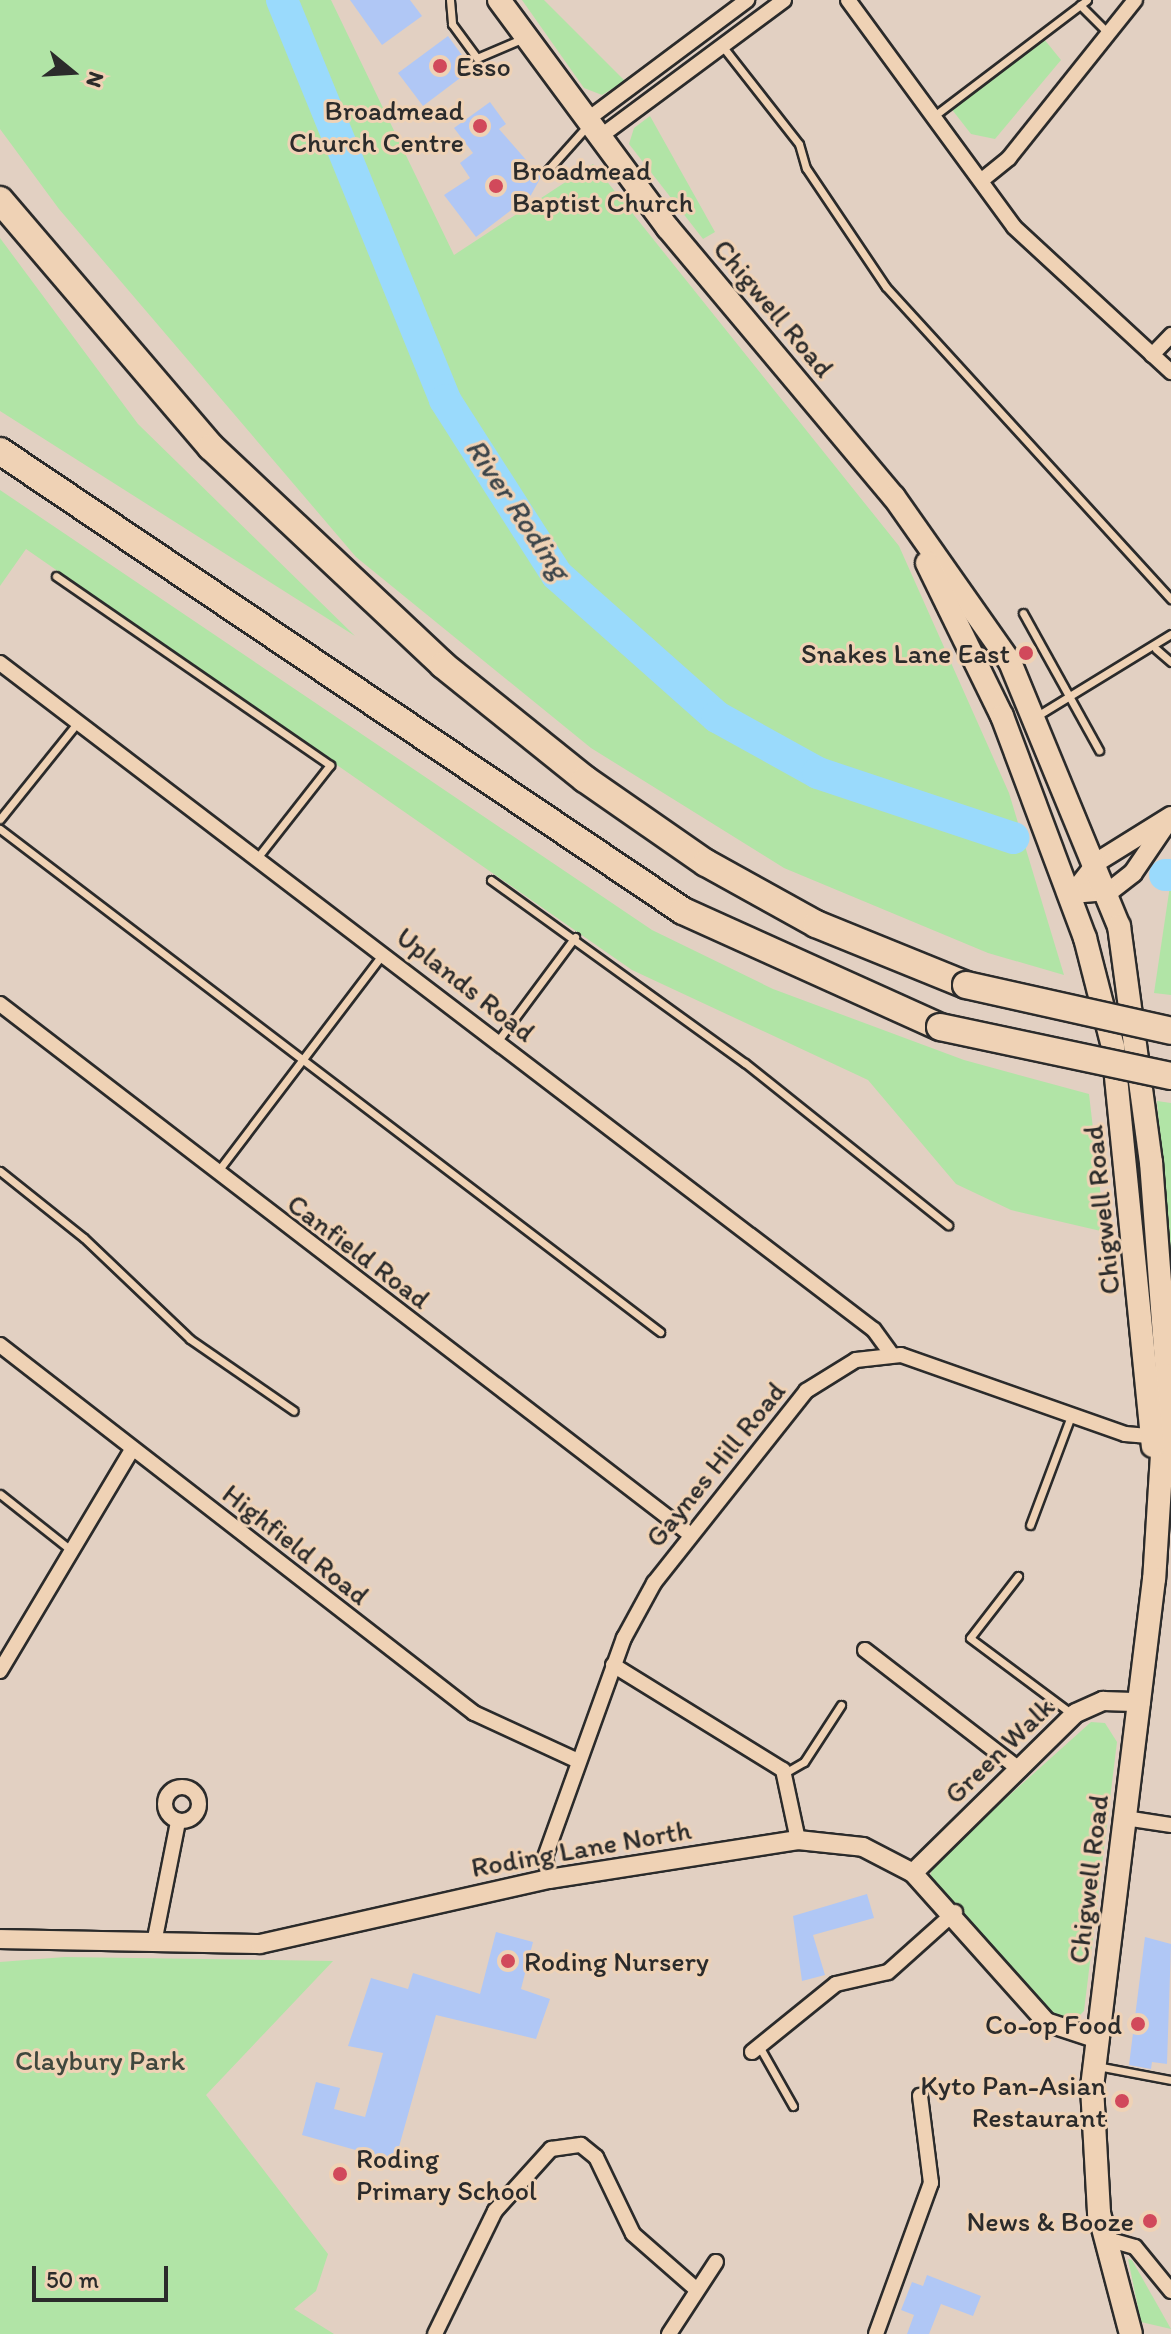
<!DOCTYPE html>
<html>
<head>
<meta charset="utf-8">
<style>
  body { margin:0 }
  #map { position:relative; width:1171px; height:2334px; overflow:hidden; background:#e2d0c2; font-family:Itim,sans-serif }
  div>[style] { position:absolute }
  .green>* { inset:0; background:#b1e4a6 }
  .river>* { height:32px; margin:-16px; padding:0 16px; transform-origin:16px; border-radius:16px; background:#9adafc }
  .building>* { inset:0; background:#b0c7f5 }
  .roads { filter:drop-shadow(2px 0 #2b2b2b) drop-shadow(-2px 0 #2b2b2b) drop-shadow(0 2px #2b2b2b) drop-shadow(0 -2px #2b2b2b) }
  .service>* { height:7px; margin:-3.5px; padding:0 3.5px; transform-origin:3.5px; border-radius:3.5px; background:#efd2b5 }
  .minor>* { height:14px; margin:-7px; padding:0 7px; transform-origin:7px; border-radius:7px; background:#efd2b5 }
  .minor>.ring { margin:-7px; padding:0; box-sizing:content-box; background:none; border:14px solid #efd2b5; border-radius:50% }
  .tertiary>* { height:18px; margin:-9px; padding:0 9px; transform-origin:9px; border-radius:9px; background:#efd2b5 }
  .primary>* { height:22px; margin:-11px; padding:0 11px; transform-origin:11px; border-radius:11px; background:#efd2b5 }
  .motorway>* { height:26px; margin:-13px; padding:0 13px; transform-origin:13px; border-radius:13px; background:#efd2b5 }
  .bridges { filter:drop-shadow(2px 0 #2b2b2b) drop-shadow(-2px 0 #2b2b2b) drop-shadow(0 2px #2b2b2b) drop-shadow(0 -2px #2b2b2b) }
  .motorway-bridge>* { height:26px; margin:-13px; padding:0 13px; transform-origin:13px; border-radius:13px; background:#efd2b5 }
  .dots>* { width:22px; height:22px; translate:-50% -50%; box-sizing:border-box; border:4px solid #efd2b5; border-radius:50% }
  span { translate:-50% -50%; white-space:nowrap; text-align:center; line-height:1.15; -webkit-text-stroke:6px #efd2b5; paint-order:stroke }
  .poi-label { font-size:28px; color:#2b2b2b }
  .left { translate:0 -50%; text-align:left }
  .right { translate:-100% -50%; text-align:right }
  .street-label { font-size:28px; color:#2b2b2b }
  .park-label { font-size:28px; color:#3f473d }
  .water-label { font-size:30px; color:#3c454a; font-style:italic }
  .north { position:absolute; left:32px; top:32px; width:80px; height:80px; -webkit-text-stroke:6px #efd2b5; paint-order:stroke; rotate:108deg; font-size:22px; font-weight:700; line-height:32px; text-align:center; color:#2b2b2b }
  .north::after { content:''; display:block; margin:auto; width:28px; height:36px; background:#2b2b2b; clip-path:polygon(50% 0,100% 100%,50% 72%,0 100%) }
  .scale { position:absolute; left:32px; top:2266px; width:136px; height:36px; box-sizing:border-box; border:4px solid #2b2b2b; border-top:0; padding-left:10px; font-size:24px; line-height:28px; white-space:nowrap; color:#2b2b2b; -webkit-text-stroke:6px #efd2b5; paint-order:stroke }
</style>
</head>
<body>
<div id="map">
  <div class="green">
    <div style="clip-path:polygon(0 0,331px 0,454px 255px,593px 164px,899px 546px,1009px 793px,1064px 975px,988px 953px,784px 868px,591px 748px,356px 557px,59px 209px,0 129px)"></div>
    <div style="clip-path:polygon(544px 0,625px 81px,602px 95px,584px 88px,522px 0)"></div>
    <div style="clip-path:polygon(1044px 39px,1061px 60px,995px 139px,971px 134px,950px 107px)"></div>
    <div style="clip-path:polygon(650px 116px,715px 232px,703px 239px,629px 144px,634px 128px)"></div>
    <div style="clip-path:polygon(0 238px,138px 424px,355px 636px,0 411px)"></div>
    <div style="clip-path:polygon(0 490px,652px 930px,773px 989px,964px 1060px,1089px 1094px,1105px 1232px,1011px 1210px,956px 1184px,868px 1080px,632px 970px,26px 549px,0 586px)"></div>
    <div style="clip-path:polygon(1171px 879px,1171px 995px,1154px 993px)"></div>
    <div style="clip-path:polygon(1157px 1101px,1171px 1103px,1171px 1260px)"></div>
    <div style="clip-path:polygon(1091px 1722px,1105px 1723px,1117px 1742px,1084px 2011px,1071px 2024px,1050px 2018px,930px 1876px,935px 1862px)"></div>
    <div style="clip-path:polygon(65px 1957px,333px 1961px,206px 2095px,328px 2254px,316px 2291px,294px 2309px,334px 2334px,0 2334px,0 1962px)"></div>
    <div style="clip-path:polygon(1128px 2259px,1132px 2260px,1171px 2329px,1141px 2322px)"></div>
  </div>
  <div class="river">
    <div style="left:282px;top:0;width:432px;rotate:67.8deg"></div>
    <div style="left:445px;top:400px;width:208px;rotate:57.4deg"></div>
    <div style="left:557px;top:575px;width:214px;rotate:41.6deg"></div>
    <div style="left:717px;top:717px;width:115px;rotate:29deg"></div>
    <div style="left:818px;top:773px;width:206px;rotate:18.4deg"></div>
    <div style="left:1165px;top:875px;width:6px"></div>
  </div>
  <div class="building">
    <div style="clip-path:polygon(350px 0,410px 0,422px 16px,382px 45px)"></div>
    <div style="clip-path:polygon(448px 36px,472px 69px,423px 106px,398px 73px)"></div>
    <div style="clip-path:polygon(490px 102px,506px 124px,499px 129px,541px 177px,531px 195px,476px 237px,444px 195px,470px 178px,460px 163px,473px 153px,454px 128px)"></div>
    <div style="clip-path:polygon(867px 1894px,874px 1918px,813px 1935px,825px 1975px,802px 1981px,793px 1916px)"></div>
    <div style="clip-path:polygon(496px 1932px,533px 1942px,521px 1989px,550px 1999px,536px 2039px,436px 2015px,395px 2161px,302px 2135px,316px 2082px,340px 2088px,334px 2109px,365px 2117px,383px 2053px,348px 2046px,371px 1978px,408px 1989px,413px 1973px,480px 1994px)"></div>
    <div style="clip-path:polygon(1145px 1937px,1171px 1944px,1167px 2064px,1152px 2062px,1151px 2069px,1129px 2065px)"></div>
    <div style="clip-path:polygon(927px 2275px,981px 2296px,973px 2316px,941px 2304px,929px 2334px,907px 2334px,914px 2315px,901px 2310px,912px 2282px,923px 2286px)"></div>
  </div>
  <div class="roads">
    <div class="service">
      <div style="left:450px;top:0;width:24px;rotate:85deg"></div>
      <div style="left:452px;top:24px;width:42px;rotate:53.7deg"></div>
      <div style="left:477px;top:58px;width:51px;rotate:-23.1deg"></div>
      <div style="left:1080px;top:5px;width:40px;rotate:45deg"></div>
      <div style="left:723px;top:47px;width:123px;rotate:51.9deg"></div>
      <div style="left:799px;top:144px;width:25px;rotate:74deg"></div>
      <div style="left:806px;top:168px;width:143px;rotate:56.1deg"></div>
      <div style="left:886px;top:287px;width:423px;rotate:47.6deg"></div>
      <div style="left:934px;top:116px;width:192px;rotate:-37.2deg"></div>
      <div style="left:547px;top:171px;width:63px;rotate:-48.2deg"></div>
      <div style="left:56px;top:576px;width:333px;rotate:34.6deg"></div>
      <div style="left:330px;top:765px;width:118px;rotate:128.1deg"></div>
      <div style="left:1023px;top:613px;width:157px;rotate:61deg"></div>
      <div style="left:1156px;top:649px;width:20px;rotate:41deg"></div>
      <div style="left:1037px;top:716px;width:157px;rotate:-31.5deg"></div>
      <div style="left:0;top:819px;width:124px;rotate:-51.2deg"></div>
      <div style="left:0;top:829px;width:830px;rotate:37.31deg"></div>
      <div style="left:491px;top:880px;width:313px;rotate:35.8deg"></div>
      <div style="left:745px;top:1063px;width:260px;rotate:38.6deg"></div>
      <div style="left:497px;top:1042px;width:131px;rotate:-53.4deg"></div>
      <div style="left:0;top:1171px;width:107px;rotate:38.6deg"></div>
      <div style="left:84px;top:1238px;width:146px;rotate:43.6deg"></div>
      <div style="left:190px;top:1339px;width:126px;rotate:34.7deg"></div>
      <div style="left:218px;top:1171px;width:273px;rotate:-52.8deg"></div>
      <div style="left:0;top:1494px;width:92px;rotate:38.4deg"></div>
      <div style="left:1030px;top:1525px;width:116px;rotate:-69.4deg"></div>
      <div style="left:1018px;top:1576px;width:78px;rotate:127.7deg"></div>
      <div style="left:970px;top:1638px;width:127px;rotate:36.7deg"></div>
      <div style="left:783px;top:1774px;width:24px;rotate:-30deg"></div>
      <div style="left:804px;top:1762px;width:68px;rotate:-57deg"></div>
      <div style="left:759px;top:2046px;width:69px;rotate:60.5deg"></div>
      <div style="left:1097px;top:2066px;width:75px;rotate:10.7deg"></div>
    </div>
    <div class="minor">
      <div style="left:848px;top:0;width:281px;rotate:53.8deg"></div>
      <div style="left:1014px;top:227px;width:214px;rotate:42.7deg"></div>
      <div style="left:588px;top:119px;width:199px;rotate:-36.8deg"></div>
      <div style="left:601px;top:136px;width:228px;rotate:-36.6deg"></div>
      <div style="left:982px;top:180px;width:35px;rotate:-39deg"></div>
      <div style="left:1009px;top:158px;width:202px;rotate:-51.4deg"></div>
      <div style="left:1152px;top:355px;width:28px;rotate:-46deg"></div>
      <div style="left:0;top:663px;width:1099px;rotate:37.35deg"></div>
      <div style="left:874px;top:1330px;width:31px;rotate:54deg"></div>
      <div style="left:0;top:1004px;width:871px;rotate:37.54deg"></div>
      <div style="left:0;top:1345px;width:600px;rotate:37.82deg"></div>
      <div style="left:474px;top:1713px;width:112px;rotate:24.7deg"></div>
      <div style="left:865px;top:1650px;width:196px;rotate:37.7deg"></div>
      <div style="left:613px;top:1665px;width:200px;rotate:31.7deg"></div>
      <div style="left:783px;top:1770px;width:72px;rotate:77.9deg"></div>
      <div style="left:0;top:1671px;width:257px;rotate:-59.2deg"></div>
      <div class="ring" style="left:165px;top:1787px;width:20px;height:20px"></div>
      <div style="left:1125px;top:1818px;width:47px;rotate:8.7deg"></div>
      <div style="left:549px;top:1879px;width:22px;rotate:-100deg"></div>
      <div style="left:545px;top:1857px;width:233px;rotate:-70.2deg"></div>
      <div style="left:624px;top:1638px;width:63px;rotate:-61.4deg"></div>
      <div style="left:654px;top:1583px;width:245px;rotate:-51.6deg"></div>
      <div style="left:806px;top:1391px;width:59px;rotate:-31.8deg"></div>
      <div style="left:856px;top:1360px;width:45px;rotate:-6.3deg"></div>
      <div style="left:901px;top:1355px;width:238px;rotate:19.4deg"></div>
      <div style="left:1125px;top:1434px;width:35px;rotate:5deg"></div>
      <div style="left:155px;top:1938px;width:118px;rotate:-78.8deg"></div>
      <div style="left:752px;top:2052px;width:108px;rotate:-39deg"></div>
      <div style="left:836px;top:1984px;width:53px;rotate:-13deg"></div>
      <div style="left:888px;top:1972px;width:90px;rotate:-41.8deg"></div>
      <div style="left:1107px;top:2239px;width:29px;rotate:16deg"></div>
      <div style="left:1135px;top:2247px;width:57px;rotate:50.7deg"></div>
      <div style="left:435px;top:2334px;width:137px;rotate:-64deg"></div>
      <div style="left:495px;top:2211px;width:84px;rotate:-47.9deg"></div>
      <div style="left:551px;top:2149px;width:30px;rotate:-8deg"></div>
      <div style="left:581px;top:2145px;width:19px;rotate:39deg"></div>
      <div style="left:596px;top:2157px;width:85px;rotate:64.3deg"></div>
      <div style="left:633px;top:2234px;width:85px;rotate:41.2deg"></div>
      <div style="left:669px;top:2334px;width:86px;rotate:-56.9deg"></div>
      <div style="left:876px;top:2334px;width:161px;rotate:-70deg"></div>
      <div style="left:931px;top:2183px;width:88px;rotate:-97.2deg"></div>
    </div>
    <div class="tertiary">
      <div style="left:1171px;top:816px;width:87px;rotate:148.1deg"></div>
      <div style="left:1097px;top:862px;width:41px;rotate:128deg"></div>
      <div style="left:1072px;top:894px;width:38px;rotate:-5deg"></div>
      <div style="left:1110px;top:891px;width:29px;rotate:-38deg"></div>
      <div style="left:1133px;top:873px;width:68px;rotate:-55.8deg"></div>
      <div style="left:913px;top:1873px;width:228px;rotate:-44.5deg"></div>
      <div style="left:1076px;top:1713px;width:30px;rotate:-24deg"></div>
      <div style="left:1103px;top:1701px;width:38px;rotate:2deg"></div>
      <div style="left:0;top:1939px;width:260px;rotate:1.1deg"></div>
      <div style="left:260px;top:1944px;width:296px;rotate:-12.7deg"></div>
      <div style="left:549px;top:1879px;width:252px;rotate:-8.9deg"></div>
      <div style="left:798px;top:1840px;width:65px;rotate:6.1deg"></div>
      <div style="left:863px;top:1847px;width:56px;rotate:27.5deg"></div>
      <div style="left:913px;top:1873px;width:200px;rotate:48.2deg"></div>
      <div style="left:1046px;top:2022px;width:55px;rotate:18.1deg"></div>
    </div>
    <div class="primary">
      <div style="left:499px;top:0;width:284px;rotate:53.5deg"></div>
      <div style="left:668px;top:228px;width:351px;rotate:50deg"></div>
      <div style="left:894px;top:497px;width:202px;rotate:54.9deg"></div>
      <div style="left:1010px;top:662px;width:286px;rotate:67.6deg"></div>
      <div style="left:1119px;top:926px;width:238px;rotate:82.3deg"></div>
      <div style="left:1151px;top:1162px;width:214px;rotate:85.7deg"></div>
      <div style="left:1167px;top:1375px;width:204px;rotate:93.6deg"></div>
      <div style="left:1154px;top:1579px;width:512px;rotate:96.96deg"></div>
      <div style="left:1092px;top:2087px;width:126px;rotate:86.8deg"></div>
      <div style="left:1099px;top:2213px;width:125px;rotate:75.2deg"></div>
      <div style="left:927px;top:563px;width:170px;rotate:63.9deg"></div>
      <div style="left:1002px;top:716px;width:237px;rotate:69.5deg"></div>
      <div style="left:1085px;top:938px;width:113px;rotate:75.6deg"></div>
      <div style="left:1113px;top:1047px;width:401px;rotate:84.3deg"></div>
    </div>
    <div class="motorway">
      <div style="left:0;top:200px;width:325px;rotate:49.5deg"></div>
      <div style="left:211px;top:447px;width:318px;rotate:43.2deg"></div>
      <div style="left:443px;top:665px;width:182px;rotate:38.8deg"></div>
      <div style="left:585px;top:779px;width:147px;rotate:34.8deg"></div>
      <div style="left:706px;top:863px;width:126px;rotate:29deg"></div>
      <div style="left:816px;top:924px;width:162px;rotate:22.1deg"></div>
      <div style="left:0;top:451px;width:823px;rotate:33.96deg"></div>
      <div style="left:683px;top:911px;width:282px;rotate:24.3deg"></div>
    </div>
  </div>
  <div class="bridges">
    <div class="motorway-bridge">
      <div style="left:966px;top:985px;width:210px;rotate:12.6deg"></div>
      <div style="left:940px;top:1027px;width:236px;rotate:12deg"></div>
    </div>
  </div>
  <div class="dots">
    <div style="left:440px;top:66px;background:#d1495b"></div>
    <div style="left:480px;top:126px;background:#d1495b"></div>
    <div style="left:496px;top:186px;background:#d1495b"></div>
    <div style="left:1026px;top:653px;background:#d1495b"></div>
    <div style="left:508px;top:1961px;background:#d1495b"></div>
    <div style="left:1138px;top:2024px;background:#d1495b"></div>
    <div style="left:1122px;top:2101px;background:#d1495b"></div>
    <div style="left:340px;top:2174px;background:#d1495b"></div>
    <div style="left:1150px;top:2221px;background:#d1495b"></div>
  </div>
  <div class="poi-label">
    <span class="left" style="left:456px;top:66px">Esso</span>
    <span class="right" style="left:464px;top:126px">Broadmead<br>Church Centre</span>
    <span class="left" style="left:512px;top:186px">Broadmead<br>Baptist Church</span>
    <span class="right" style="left:1010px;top:653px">Snakes Lane East</span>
    <span class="left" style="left:524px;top:1961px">Roding Nursery</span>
    <span class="right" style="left:1122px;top:2024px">Co-op Food</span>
    <span class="right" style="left:1106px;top:2101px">Kyto Pan-Asian<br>Restaurant</span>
    <span class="left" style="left:356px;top:2174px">Roding<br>Primary School</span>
    <span class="right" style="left:1134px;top:2221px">News &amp; Booze</span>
  </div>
  <div class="street-label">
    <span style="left:774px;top:308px;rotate:50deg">Chigwell Road</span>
    <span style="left:466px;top:984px;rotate:38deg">Uplands Road</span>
    <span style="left:1101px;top:1210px;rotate:-96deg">Chigwell Road</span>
    <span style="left:359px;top:1251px;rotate:37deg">Canfield Road</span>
    <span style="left:715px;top:1464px;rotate:-51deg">Gaynes Hill Road</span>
    <span style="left:296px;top:1544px;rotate:38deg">Highfield Road</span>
    <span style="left:999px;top:1750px;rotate:-44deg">Green Walk</span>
    <span style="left:581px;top:1848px;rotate:-10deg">Roding Lane North</span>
    <span style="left:1088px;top:1879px;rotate:-83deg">Chigwell Road</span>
  </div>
  <div class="park-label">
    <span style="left:100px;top:2060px">Claybury Park</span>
  </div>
  <div class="water-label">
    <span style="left:518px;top:509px;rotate:56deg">River Roding</span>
  </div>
  <div class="north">N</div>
  <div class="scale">50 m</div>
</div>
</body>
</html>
